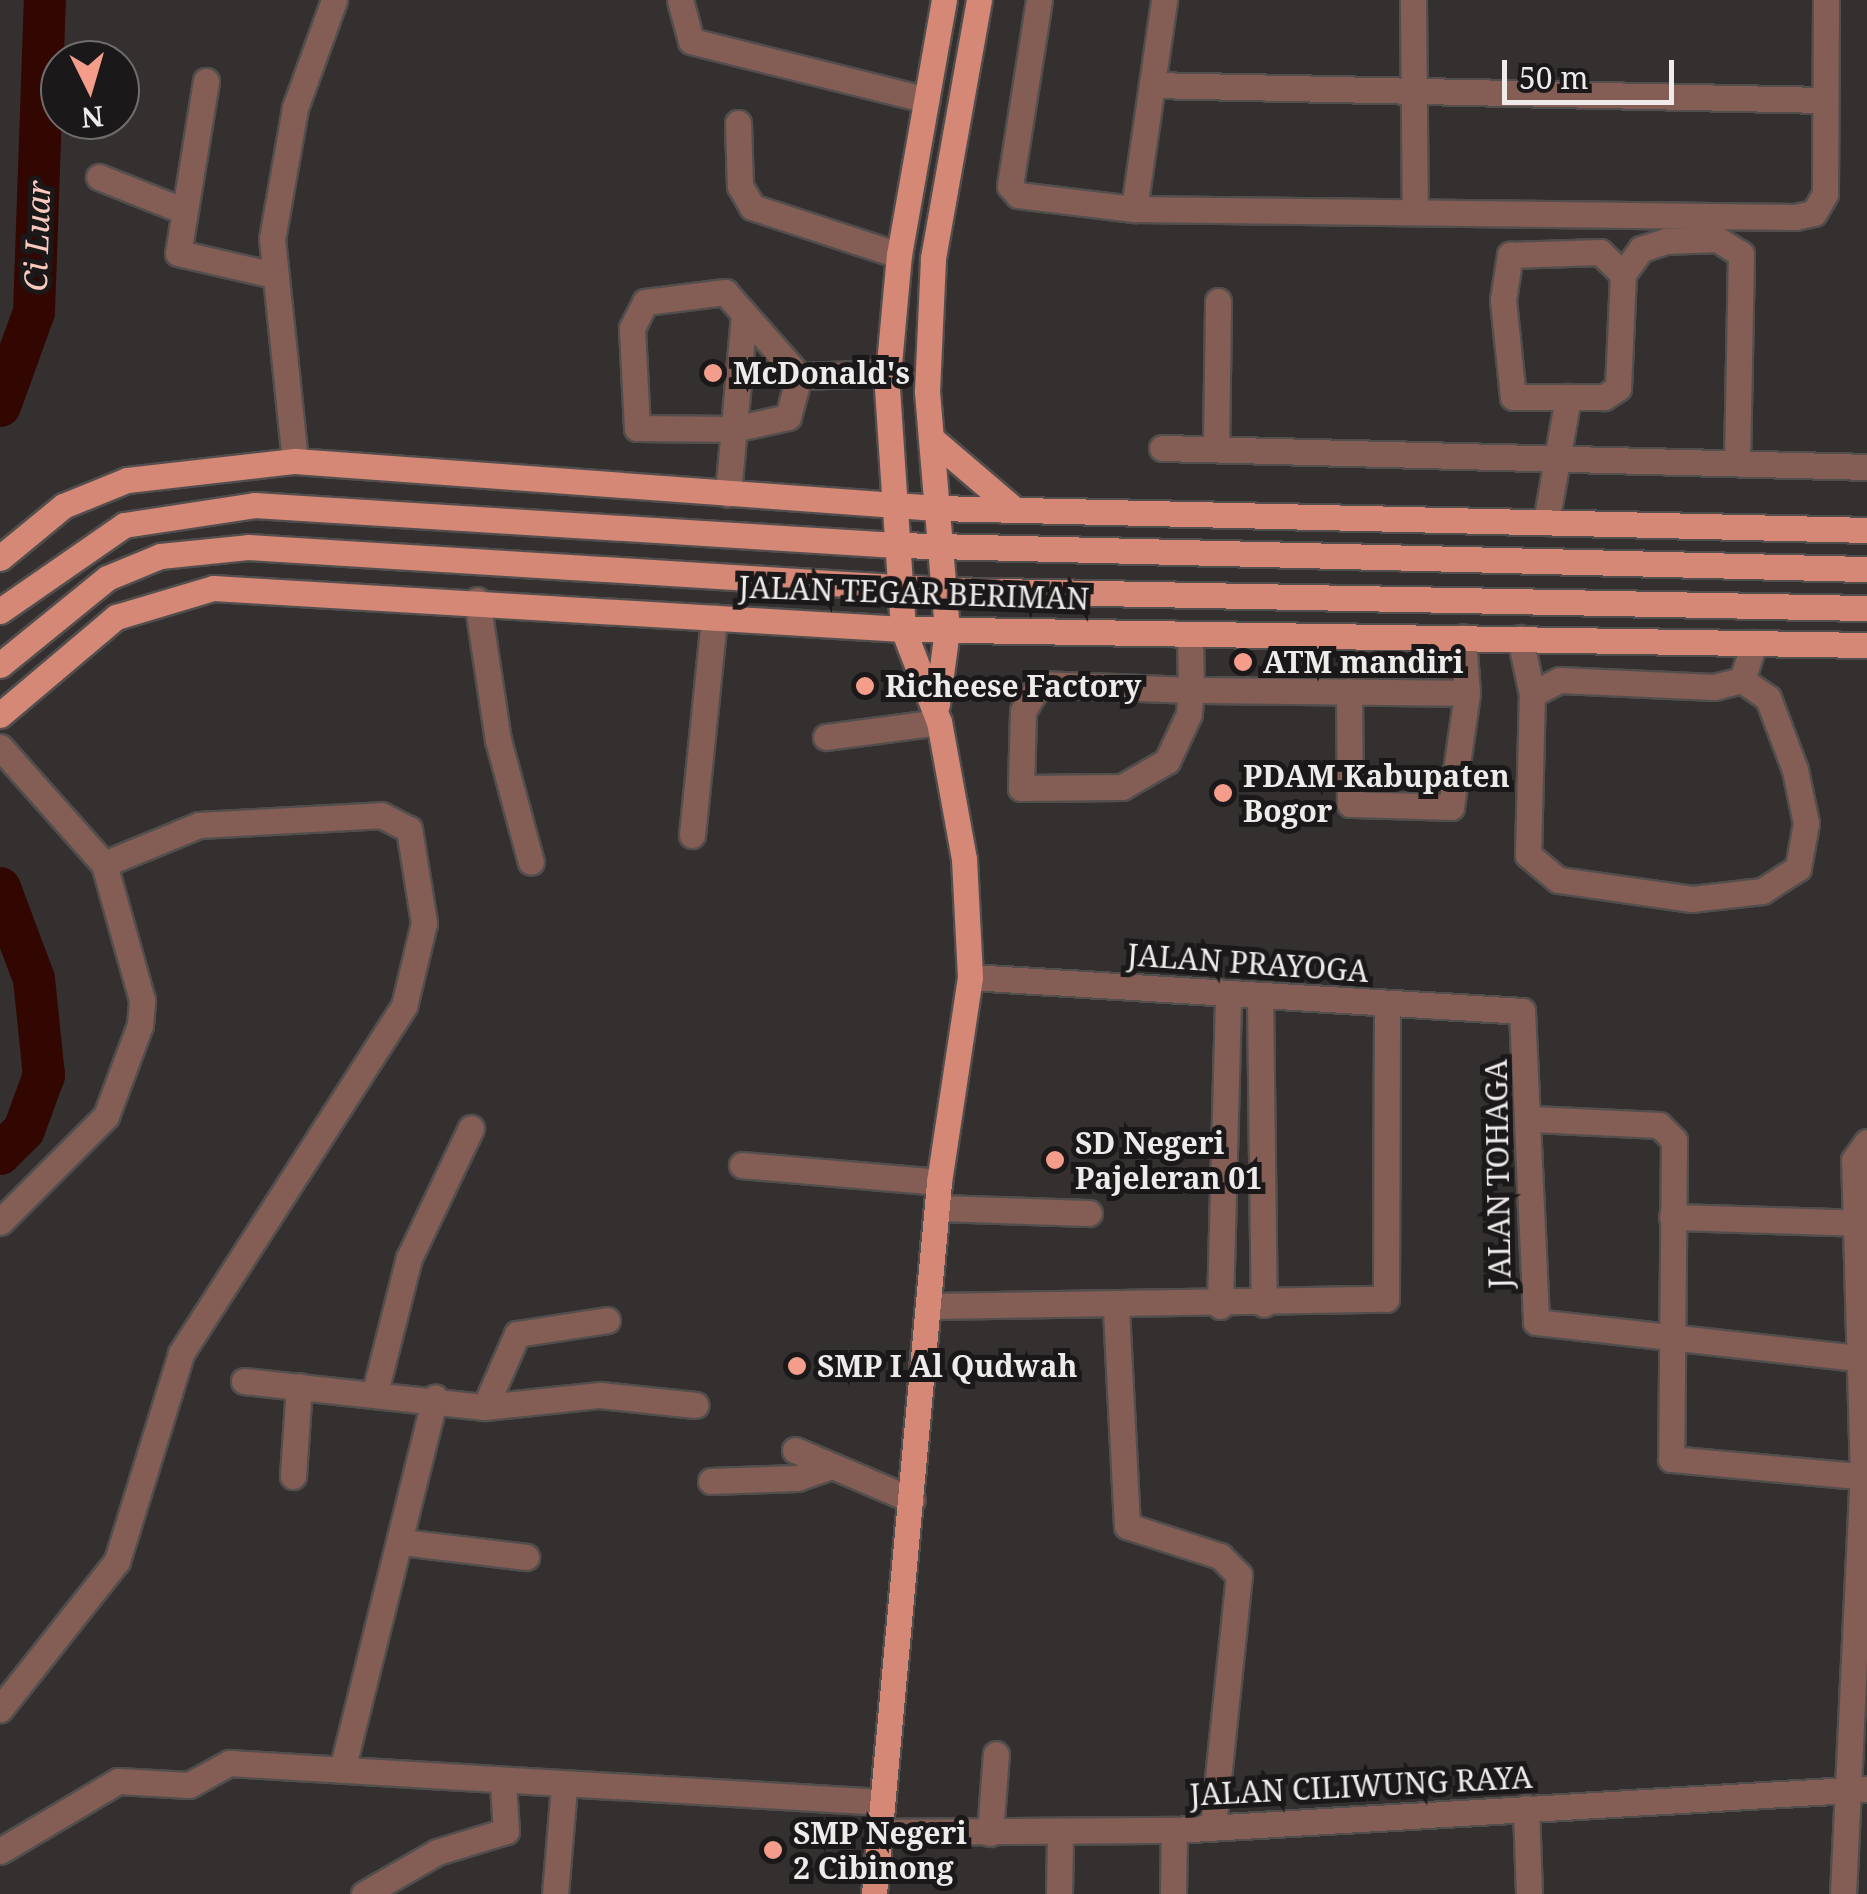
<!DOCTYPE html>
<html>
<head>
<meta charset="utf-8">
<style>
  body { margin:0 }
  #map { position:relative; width:1867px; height:1894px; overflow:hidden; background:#34302f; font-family:"Noto Serif",serif }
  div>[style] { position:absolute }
  .river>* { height:42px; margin:-21px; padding:0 21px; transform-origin:21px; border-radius:21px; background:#320702 }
  .roads { filter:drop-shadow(2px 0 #524e4d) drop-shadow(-2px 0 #524e4d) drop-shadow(0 2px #524e4d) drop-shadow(0 -2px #524e4d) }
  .minor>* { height:25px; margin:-12.5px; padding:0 12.5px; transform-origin:12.5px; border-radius:12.5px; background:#845e55 }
  .major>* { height:25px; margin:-12.5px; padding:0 12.5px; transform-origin:12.5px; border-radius:12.5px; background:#d68877 }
  .dots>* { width:28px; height:28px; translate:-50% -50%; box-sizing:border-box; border:5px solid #1a1818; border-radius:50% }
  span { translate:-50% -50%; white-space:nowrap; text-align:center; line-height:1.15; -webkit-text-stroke:10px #1a1818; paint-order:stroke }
  .poi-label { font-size:30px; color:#eeebea; font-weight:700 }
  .left { translate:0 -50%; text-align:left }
  .street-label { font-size:30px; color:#eeebea }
  .water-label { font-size:32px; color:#fbc9be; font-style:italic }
  .north { position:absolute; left:40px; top:40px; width:100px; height:100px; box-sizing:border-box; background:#1a1818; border:2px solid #6f6c6c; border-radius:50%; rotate:175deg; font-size:28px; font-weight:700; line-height:40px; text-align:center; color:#eeebea }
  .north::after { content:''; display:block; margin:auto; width:35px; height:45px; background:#f49d8b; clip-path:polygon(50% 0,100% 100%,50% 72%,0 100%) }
  .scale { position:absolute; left:1502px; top:60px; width:172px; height:45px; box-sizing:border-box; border:5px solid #eeebea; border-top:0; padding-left:12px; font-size:30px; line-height:35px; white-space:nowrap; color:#eeebea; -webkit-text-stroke:8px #1a1818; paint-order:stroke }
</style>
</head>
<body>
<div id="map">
  <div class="river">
    <div style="left:0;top:406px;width:100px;rotate:-70.1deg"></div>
    <div style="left:34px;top:312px;width:312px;rotate:-88deg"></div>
    <div style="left:0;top:888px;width:97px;rotate:69.5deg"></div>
    <div style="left:34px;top:979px;width:97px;rotate:84.1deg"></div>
    <div style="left:44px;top:1075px;width:59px;rotate:110deg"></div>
    <div style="left:24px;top:1130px;width:34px;rotate:135deg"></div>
  </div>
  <div class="roads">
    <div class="minor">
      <div style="left:680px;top:0;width:42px;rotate:75deg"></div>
      <div style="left:691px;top:41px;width:243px;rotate:14deg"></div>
      <div style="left:1039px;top:0;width:188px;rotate:98.9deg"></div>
      <div style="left:1010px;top:186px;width:12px;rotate:48deg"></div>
      <div style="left:1018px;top:195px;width:117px;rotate:6.9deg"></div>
      <div style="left:1134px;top:209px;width:661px;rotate:0.69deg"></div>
      <div style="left:1795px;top:217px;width:19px;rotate:-12deg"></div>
      <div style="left:1814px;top:213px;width:22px;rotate:-60deg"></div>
      <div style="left:1825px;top:194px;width:194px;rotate:-89.7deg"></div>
      <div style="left:1413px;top:0;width:210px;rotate:89.5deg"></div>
      <div style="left:206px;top:81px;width:174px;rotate:99.2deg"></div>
      <div style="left:178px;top:253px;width:94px;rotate:12.9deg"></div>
      <div style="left:1152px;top:85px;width:671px;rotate:1.28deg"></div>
      <div style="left:738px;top:123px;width:63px;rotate:88.2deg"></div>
      <div style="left:740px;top:186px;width:24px;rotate:60deg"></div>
      <div style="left:752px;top:207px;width:155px;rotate:18.1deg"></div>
      <div style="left:99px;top:177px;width:89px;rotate:21.7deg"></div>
      <div style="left:1134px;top:209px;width:211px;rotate:-81.8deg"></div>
      <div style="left:1600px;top:252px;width:32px;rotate:44deg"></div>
      <div style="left:1623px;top:274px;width:114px;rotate:92.5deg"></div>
      <div style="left:1618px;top:388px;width:17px;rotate:147deg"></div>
      <div style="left:1604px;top:397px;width:91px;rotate:180deg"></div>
      <div style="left:1513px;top:397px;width:98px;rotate:-95.9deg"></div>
      <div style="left:1503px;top:300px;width:46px;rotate:-81.2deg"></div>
      <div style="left:1510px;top:255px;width:90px;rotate:-1.9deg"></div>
      <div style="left:1623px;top:274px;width:31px;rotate:-54deg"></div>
      <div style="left:1641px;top:249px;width:25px;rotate:-18deg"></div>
      <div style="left:1665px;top:241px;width:52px;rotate:-2.2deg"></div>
      <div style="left:1717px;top:239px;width:28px;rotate:32deg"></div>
      <div style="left:1741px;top:254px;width:209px;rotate:91.1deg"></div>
      <div style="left:725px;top:292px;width:112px;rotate:48.6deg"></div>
      <div style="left:799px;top:376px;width:42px;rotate:105deg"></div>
      <div style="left:788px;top:417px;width:55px;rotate:167.5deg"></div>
      <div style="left:734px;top:429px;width:97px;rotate:-179.4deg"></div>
      <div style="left:637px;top:428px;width:100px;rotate:-92.9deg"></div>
      <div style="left:632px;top:328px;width:29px;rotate:-63deg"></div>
      <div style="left:645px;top:302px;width:81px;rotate:-7.1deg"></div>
      <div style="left:799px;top:376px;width:88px;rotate:-2deg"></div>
      <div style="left:1162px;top:448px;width:705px;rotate:1.54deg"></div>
      <div style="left:1216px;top:449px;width:148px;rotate:-89.2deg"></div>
      <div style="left:295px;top:461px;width:223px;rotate:-95.9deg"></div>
      <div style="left:272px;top:239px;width:133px;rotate:-80deg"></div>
      <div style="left:295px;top:108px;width:115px;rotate:-70.1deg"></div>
      <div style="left:728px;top:494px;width:180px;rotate:-84.9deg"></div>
      <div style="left:1546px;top:522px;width:127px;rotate:-80deg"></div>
      <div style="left:477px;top:600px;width:142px;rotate:81.5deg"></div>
      <div style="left:498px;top:740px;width:126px;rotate:74.9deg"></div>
      <div style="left:1190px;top:635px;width:55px;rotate:89deg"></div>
      <div style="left:1191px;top:690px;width:24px;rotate:95deg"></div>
      <div style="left:1189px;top:714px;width:52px;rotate:115.1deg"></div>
      <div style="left:1167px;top:761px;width:52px;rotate:150deg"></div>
      <div style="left:1122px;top:787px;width:101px;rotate:179.4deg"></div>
      <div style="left:1021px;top:788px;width:77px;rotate:-88.5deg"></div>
      <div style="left:1023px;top:711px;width:31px;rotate:-59deg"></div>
      <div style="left:1039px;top:684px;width:152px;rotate:2.3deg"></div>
      <div style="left:1191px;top:690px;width:276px;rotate:0.6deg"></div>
      <div style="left:1520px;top:638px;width:57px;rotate:77.9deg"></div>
      <div style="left:1742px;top:680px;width:32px;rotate:35deg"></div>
      <div style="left:1768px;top:698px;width:77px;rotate:69.4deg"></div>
      <div style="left:1795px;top:770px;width:54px;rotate:78.3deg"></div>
      <div style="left:1806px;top:823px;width:46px;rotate:100.1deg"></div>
      <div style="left:1798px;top:868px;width:43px;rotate:147.4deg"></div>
      <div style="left:1762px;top:891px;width:70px;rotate:173.5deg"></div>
      <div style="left:1692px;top:899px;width:135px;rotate:-171.9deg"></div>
      <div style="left:1558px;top:880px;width:39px;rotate:-140deg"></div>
      <div style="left:1528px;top:855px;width:161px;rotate:-88.6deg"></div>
      <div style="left:1532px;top:694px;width:31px;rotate:-27deg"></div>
      <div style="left:1560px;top:680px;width:154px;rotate:2.6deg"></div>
      <div style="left:1714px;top:687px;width:29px;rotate:-14deg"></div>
      <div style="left:1742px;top:680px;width:39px;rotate:-72deg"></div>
      <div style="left:1349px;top:691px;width:113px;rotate:89.5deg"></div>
      <div style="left:1350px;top:804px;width:101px;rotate:1.7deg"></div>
      <div style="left:1451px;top:807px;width:115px;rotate:-82deg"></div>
      <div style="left:1467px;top:693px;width:56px;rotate:-94.1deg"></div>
      <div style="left:826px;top:737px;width:114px;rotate:-7.6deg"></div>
      <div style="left:0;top:747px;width:157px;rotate:48.4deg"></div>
      <div style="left:104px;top:864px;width:103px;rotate:-22.3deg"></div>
      <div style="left:199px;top:825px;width:182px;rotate:-3.1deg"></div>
      <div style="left:381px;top:815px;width:31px;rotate:27deg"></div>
      <div style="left:409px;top:829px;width:95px;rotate:80.9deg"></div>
      <div style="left:424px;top:923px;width:85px;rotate:103.5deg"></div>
      <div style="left:404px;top:1006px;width:413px;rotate:122.7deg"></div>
      <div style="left:181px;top:1354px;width:217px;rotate:107.2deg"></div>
      <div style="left:117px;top:1561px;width:189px;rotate:128.3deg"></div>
      <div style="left:692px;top:835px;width:219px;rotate:-84.2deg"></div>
      <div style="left:970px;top:977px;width:553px;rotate:3.52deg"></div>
      <div style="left:1522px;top:1011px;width:311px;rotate:87.4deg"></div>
      <div style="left:1536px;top:1322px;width:333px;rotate:6.4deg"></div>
      <div style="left:1260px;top:997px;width:307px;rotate:89.3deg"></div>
      <div style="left:1533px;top:1119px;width:126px;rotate:2.7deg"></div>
      <div style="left:1659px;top:1125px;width:21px;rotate:45deg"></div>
      <div style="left:1674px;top:1140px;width:319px;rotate:90.5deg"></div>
      <div style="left:1671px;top:1459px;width:197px;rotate:5.2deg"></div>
      <div style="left:742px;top:1165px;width:198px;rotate:4.9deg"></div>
      <div style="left:937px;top:1208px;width:152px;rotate:1.9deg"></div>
      <div style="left:1672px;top:1217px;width:188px;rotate:1.8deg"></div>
      <div style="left:0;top:1222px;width:150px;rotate:-45deg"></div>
      <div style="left:106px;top:1116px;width:97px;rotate:-69.5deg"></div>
      <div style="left:140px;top:1025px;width:25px;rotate:-85deg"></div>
      <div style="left:142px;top:1000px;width:141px;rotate:-105.6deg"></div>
      <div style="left:928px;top:1306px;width:458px;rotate:-0.9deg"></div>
      <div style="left:1386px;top:1299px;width:294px;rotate:-89.8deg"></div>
      <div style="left:1220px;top:1306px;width:311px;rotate:-88.5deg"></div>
      <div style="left:1116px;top:1309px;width:217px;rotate:87.1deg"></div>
      <div style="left:1127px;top:1526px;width:98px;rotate:17.9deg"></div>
      <div style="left:1220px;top:1556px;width:27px;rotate:45deg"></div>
      <div style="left:1239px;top:1575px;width:252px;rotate:95.9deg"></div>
      <div style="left:244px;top:1381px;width:242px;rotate:6.2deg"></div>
      <div style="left:485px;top:1407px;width:116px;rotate:-6deg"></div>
      <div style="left:600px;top:1395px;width:96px;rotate:6deg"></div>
      <div style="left:375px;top:1392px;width:138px;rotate:-75.8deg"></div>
      <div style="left:409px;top:1258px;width:144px;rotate:-64.5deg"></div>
      <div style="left:485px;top:1407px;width:80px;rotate:-66.3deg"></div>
      <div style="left:517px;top:1334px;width:91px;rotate:-8.8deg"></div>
      <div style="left:795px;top:1450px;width:127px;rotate:23.1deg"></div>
      <div style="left:293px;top:1476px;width:90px;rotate:-86.2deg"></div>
      <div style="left:711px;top:1481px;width:86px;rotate:-2deg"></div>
      <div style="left:797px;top:1478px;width:37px;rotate:-19deg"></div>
      <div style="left:402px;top:1542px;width:125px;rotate:6.9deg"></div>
      <div style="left:342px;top:1770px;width:384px;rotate:-76deg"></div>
      <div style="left:1526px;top:1808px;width:86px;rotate:88deg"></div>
      <div style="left:879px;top:1832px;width:295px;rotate:-0.4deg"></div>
      <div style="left:1174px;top:1830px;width:694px;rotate:-3.39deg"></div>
      <div style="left:990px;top:1833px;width:79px;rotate:-85.7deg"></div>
      <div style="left:0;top:1851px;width:137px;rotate:-30.7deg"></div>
      <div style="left:118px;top:1781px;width:71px;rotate:3.2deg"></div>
      <div style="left:189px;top:1785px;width:46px;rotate:-28.8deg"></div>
      <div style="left:229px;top:1763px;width:654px;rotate:3.42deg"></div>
      <div style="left:364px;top:1894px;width:84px;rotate:-29.9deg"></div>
      <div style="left:437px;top:1852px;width:72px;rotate:-16.9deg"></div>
      <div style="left:506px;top:1831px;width:47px;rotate:-93.7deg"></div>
      <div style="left:555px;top:1894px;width:108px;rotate:-85.2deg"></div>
      <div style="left:1059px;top:1894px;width:60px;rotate:-89deg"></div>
      <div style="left:1173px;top:1894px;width:64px;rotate:-89.1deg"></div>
      <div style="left:1843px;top:1894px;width:417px;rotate:-87.3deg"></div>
      <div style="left:1863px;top:1477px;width:317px;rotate:-91.6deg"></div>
      <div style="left:1854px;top:1160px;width:22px;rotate:-54deg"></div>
    </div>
    <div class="major">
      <div style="left:931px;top:438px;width:109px;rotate:40.5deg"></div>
      <div style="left:0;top:558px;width:82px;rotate:-39.5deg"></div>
      <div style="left:63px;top:506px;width:69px;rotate:-22.1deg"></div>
      <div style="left:127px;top:480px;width:169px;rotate:-6.5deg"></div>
      <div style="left:295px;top:461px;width:643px;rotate:4.19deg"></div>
      <div style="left:936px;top:508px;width:931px;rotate:1.35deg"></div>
      <div style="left:0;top:611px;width:151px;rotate:-34.7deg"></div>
      <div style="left:124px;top:525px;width:132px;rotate:-8.7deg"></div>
      <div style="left:254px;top:505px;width:643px;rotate:3.57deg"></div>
      <div style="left:896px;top:545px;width:971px;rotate:1.42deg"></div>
      <div style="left:0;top:665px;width:138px;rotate:-39.1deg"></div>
      <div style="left:107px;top:578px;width:57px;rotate:-22.5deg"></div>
      <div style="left:160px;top:556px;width:88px;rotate:-5.8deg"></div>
      <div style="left:248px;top:547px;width:697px;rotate:3.54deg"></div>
      <div style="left:944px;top:590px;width:923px;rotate:1.12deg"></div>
      <div style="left:937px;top:704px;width:75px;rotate:-82.3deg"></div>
      <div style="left:947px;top:630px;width:240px;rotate:-94.8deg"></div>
      <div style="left:927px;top:391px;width:133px;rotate:-87.4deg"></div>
      <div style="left:933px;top:258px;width:262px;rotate:-79.9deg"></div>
      <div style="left:0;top:715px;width:152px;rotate:-40.2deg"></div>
      <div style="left:116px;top:617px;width:101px;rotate:-16.6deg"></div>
      <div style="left:213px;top:588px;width:691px;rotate:3.4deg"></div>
      <div style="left:903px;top:629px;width:964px;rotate:0.95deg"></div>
      <div style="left:874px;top:1894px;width:715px;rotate:-84.78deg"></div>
      <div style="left:939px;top:1182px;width:207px;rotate:-81.4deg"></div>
      <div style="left:970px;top:977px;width:118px;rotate:-92.9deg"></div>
      <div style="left:964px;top:859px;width:139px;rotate:-100.3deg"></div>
      <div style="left:939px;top:722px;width:100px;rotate:-111.2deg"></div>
      <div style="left:903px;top:629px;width:244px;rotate:-93.8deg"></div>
      <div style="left:887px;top:386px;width:132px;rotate:-84.8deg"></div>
      <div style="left:899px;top:255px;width:259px;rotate:-80deg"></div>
    </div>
  </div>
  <div class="dots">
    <div style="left:713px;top:373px;background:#f49d8b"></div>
    <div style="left:1243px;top:662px;background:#f49d8b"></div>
    <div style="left:865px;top:686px;background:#f49d8b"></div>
    <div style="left:1223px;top:793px;background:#f49d8b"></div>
    <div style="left:1055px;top:1160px;background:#f49d8b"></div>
    <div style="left:797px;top:1366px;background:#f49d8b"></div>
    <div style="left:773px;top:1850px;background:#f49d8b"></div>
  </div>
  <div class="poi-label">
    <span class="left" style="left:733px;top:373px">McDonald's</span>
    <span class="left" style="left:1263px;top:662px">ATM mandiri</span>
    <span class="left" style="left:885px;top:686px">Richeese Factory</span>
    <span class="left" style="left:1243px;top:793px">PDAM Kabupaten<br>Bogor</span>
    <span class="left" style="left:1075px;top:1160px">SD Negeri<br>Pajeleran 01</span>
    <span class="left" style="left:817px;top:1366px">SMP I Al Qudwah</span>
    <span class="left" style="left:793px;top:1850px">SMP Negeri<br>2 Cibinong</span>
  </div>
  <div class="street-label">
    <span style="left:914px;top:593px;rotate:2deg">JALAN TEGAR BERIMAN</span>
    <span style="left:1248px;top:963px;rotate:4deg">JALAN PRAYOGA</span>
    <span style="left:1498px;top:1174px;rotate:-91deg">JALAN TOHAGA</span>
    <span style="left:1361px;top:1786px;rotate:-3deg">JALAN CILIWUNG RAYA</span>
  </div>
  <div class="water-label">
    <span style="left:37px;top:236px;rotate:-88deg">Ci Luar</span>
  </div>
  <div class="north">N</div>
  <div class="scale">50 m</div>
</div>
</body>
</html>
